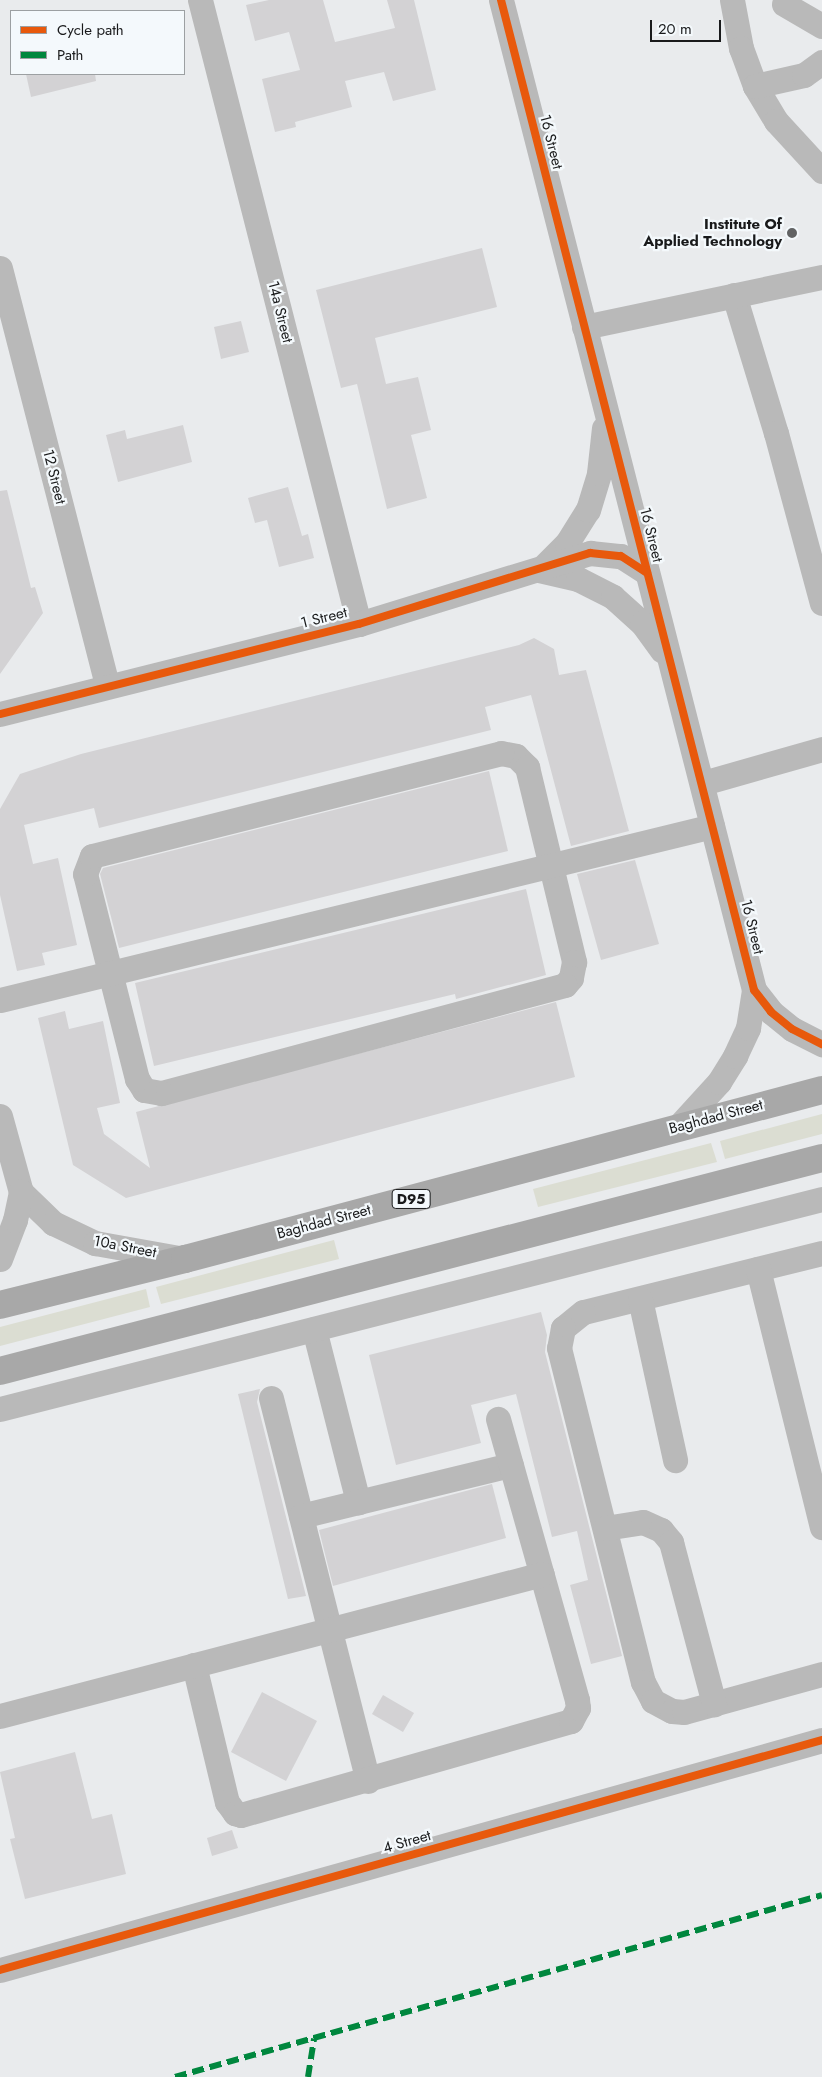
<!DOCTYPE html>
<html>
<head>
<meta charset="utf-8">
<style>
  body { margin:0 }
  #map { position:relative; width:822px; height:2077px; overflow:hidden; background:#e9ebed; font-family:Jost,sans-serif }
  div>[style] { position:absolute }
  .green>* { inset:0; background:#dbddd2 }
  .building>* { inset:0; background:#d3d2d4 }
  .minor>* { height:25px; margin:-12.5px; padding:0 12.5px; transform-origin:12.5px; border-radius:12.5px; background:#b9b9b9 }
  .major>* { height:28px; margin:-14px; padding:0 14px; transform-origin:14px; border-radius:14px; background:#a8a8a8 }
  .quiet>* { height:6px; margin-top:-3px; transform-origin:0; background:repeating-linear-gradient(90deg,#00873e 0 12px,transparent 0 18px) }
  .cycleway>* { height:8px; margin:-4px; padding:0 4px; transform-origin:4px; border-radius:4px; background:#e8590c }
  .dots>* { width:14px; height:14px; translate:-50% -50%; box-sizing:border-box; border:2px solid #f4f9fc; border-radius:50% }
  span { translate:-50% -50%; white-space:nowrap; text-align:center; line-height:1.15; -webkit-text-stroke:4.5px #f4f9fc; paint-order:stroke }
  .shield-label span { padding:1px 4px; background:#f4f9fc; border:1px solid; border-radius:4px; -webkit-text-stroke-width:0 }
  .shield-label { font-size:14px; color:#191a1b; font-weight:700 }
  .street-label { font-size:15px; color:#191a1b }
  .poi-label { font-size:15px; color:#191a1b; font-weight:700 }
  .right { translate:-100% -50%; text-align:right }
  .legend { position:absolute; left:10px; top:10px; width:175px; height:65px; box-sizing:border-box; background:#f4f9fc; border:1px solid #9ca0a2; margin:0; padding:6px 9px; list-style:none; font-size:15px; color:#191a1b }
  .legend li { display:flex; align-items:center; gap:10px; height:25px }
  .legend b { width:25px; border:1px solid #9ca0a2 }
  .scale { position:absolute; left:650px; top:20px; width:71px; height:22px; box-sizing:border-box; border:2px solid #191a1b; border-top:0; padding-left:6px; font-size:15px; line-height:18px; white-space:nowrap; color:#191a1b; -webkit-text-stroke:4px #f4f9fc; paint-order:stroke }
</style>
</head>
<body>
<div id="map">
  <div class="green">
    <div style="clip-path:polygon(822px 1114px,822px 1134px,725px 1159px,720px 1141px)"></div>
    <div style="clip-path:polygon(711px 1143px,717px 1162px,538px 1207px,533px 1189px)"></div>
    <div style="clip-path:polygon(334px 1240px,339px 1259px,161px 1304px,156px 1287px)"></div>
    <div style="clip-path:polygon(146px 1289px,150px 1307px,0 1346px,0 1327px)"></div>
  </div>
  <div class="building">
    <div style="clip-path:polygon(269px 0,323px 0,335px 42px,395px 28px,387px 0,414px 0,436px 90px,393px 101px,384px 72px,345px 81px,352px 107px,295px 122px,296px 127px,275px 132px,262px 79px,300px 70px,289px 32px,255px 41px,246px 5px)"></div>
    <div style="clip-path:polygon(26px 74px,95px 74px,96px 81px,31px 97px)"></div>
    <div style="clip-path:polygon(482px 248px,497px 307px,375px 338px,386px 384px,418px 377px,431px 430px,411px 435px,427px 498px,387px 509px,357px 384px,341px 388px,316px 290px)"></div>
    <div style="clip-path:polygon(241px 321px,249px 352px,221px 359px,214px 327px)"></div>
    <div style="clip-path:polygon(183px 425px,192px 462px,118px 482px,106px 435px,125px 430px,127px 439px)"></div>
    <div style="clip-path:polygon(288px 487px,302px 536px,308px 534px,314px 558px,279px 567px,267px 520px,255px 523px,248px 498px)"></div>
    <div style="clip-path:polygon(7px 490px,31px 588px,35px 587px,43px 613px,0 674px,0 491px)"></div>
    <div style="clip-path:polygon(534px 638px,554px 649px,559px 675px,586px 670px,629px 831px,571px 846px,531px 695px,485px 707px,491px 730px,99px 828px,94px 808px,24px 825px,33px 864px,58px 858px,77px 945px,42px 953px,45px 965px,17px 971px,0 895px,0 809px,20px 774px,81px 754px,519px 645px)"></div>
    <div style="clip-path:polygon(489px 771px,508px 851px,119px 948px,100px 874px,103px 868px)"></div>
    <div style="clip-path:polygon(635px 860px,659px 944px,601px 960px,577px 874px)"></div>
    <div style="clip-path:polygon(526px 889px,546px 975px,456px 999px,455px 994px,154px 1066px,135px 983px)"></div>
    <div style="clip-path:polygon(556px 1002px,575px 1077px,126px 1198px,73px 1165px,38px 1018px,65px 1011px,69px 1029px,103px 1021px,120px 1103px,97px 1108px,104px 1134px,150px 1168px,136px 1112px)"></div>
    <div style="clip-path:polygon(541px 1312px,547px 1335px,545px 1352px,622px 1656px,591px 1664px,570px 1585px,588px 1580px,577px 1531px,552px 1537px,516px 1394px,471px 1405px,481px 1443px,396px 1465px,369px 1355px)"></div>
    <div style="clip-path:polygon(260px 1389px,257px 1402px,306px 1596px,288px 1599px,238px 1394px)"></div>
    <div style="clip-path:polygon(492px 1484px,506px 1538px,333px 1586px,319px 1530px)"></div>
    <div style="clip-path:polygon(262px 1692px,317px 1721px,286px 1781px,231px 1752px)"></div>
    <div style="clip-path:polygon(383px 1695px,414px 1713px,403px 1732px,372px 1714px)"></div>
    <div style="clip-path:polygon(75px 1752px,92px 1819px,112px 1814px,126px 1874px,25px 1899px,10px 1839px,15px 1838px,0 1772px)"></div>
    <div style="clip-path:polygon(232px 1830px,238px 1848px,212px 1856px,207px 1838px)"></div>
  </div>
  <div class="minor">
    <div style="left:200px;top:0;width:644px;rotate:75.7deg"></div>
    <div style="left:501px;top:0;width:1022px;rotate:75.66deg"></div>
    <div style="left:754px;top:990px;width:28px;rotate:52deg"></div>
    <div style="left:771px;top:1012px;width:27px;rotate:39deg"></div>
    <div style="left:792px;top:1029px;width:34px;rotate:27deg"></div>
    <div style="left:732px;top:0;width:49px;rotate:79.4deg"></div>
    <div style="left:741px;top:48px;width:40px;rotate:69.8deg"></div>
    <div style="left:755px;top:86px;width:41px;rotate:59deg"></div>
    <div style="left:776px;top:121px;width:68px;rotate:47.4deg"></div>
    <div style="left:784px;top:4px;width:44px;rotate:30.1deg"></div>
    <div style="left:755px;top:86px;width:50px;rotate:-12.7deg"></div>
    <div style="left:804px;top:75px;width:22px;rotate:-36deg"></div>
    <div style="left:0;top:268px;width:431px;rotate:75.6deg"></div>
    <div style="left:734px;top:295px;width:144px;rotate:73.1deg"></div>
    <div style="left:776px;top:433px;width:176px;rotate:74.9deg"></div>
    <div style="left:584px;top:327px;width:243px;rotate:-11.9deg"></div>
    <div style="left:545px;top:565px;width:31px;rotate:-45deg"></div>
    <div style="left:567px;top:543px;width:39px;rotate:-58deg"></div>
    <div style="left:588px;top:510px;width:39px;rotate:-73deg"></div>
    <div style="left:599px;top:473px;width:45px;rotate:-83.7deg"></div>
    <div style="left:539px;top:570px;width:40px;rotate:13deg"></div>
    <div style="left:578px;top:579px;width:39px;rotate:27deg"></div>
    <div style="left:613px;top:597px;width:39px;rotate:42deg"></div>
    <div style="left:642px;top:623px;width:34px;rotate:54deg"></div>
    <div style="left:0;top:714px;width:370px;rotate:-14.1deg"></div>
    <div style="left:359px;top:624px;width:242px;rotate:-17.1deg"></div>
    <div style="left:590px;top:553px;width:31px;rotate:6deg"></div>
    <div style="left:621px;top:556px;width:31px;rotate:33deg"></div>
    <div style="left:501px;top:753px;width:15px;rotate:11deg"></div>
    <div style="left:516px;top:756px;width:16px;rotate:45deg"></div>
    <div style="left:527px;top:767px;width:201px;rotate:76.4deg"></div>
    <div style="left:574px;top:962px;width:16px;rotate:101deg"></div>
    <div style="left:571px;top:978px;width:9px;rotate:131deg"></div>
    <div style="left:565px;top:985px;width:418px;rotate:165deg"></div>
    <div style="left:161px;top:1093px;width:17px;rotate:-170deg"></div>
    <div style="left:144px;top:1090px;width:13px;rotate:-122deg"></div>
    <div style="left:137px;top:1079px;width:211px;rotate:-104.2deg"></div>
    <div style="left:85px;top:874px;width:19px;rotate:-69deg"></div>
    <div style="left:92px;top:856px;width:422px;rotate:-14.1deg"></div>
    <div style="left:703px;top:783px;width:124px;rotate:-15.9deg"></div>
    <div style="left:0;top:1000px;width:733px;rotate:-13.73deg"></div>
    <div style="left:0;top:1116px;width:79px;rotate:74.6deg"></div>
    <div style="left:21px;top:1192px;width:45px;rotate:44.1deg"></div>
    <div style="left:53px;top:1223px;width:47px;rotate:25.5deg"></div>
    <div style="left:95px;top:1243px;width:91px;rotate:10.1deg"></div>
    <div style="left:678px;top:1127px;width:61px;rotate:-47.7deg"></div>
    <div style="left:719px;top:1082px;width:31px;rotate:-58deg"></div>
    <div style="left:735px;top:1056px;width:31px;rotate:-65deg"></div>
    <div style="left:748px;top:1028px;width:38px;rotate:-81deg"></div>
    <div style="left:822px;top:1253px;width:246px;rotate:166.1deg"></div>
    <div style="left:583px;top:1312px;width:26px;rotate:141deg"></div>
    <div style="left:563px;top:1328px;width:20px;rotate:101deg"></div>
    <div style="left:559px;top:1348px;width:344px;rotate:75.9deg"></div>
    <div style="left:643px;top:1682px;width:21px;rotate:62deg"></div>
    <div style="left:653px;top:1701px;width:21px;rotate:28deg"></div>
    <div style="left:672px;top:1711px;width:12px;rotate:5deg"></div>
    <div style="left:684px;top:1712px;width:143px;rotate:-15.4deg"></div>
    <div style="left:0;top:1259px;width:42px;rotate:-69deg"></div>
    <div style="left:15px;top:1220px;width:29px;rotate:-78deg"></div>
    <div style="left:758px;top:1269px;width:266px;rotate:76.1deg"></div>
    <div style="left:640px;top:1299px;width:165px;rotate:77.7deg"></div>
    <div style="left:314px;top:1329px;width:179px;rotate:75.7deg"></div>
    <div style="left:271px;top:1398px;width:395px;rotate:75.8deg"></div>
    <div style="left:0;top:1409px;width:848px;rotate:-14.33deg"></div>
    <div style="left:301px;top:1516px;width:216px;rotate:-13.7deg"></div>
    <div style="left:605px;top:1528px;width:38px;rotate:-9deg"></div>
    <div style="left:643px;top:1522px;width:20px;rotate:24deg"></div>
    <div style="left:661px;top:1530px;width:16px;rotate:50deg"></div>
    <div style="left:671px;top:1542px;width:168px;rotate:75.1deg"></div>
    <div style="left:194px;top:1665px;width:141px;rotate:76.5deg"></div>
    <div style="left:227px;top:1802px;width:14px;rotate:54deg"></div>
    <div style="left:235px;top:1813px;width:6px;rotate:18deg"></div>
    <div style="left:241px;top:1815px;width:343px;rotate:-15.9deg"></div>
    <div style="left:571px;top:1721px;width:15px;rotate:-62deg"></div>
    <div style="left:578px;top:1708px;width:8px;rotate:-97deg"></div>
    <div style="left:577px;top:1700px;width:292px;rotate:-105.7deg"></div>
    <div style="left:0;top:1716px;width:560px;rotate:-14.68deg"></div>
    <div style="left:0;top:1970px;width:854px;rotate:-15.63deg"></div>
  </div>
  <div class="major">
    <div style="left:0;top:1305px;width:191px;rotate:-14deg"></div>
    <div style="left:185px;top:1259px;width:659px;rotate:-14.86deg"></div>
    <div style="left:0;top:1371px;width:849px;rotate:-14.53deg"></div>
  </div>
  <div class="quiet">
    <div style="left:175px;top:2077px;width:672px;rotate:-15.71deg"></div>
    <div style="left:308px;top:2077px;width:39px;rotate:-81deg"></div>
  </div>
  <div class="cycleway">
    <div style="left:501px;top:0;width:1022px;rotate:75.66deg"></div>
    <div style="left:754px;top:990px;width:28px;rotate:52deg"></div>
    <div style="left:771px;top:1012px;width:27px;rotate:39deg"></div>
    <div style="left:792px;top:1029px;width:34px;rotate:27deg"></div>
    <div style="left:0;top:714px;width:370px;rotate:-14.1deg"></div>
    <div style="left:359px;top:624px;width:242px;rotate:-17.1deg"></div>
    <div style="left:590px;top:553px;width:31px;rotate:6deg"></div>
    <div style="left:621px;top:556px;width:31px;rotate:33deg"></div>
    <div style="left:0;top:1970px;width:854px;rotate:-15.63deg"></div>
  </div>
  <div class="dots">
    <div style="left:792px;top:233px;background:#626364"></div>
  </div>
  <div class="shield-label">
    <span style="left:411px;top:1199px">D95</span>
  </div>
  <div class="street-label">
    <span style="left:551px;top:142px;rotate:76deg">16 Street</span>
    <span style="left:280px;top:312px;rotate:76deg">14a Street</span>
    <span style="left:54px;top:477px;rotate:76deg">12 Street</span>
    <span style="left:651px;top:535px;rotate:76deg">16 Street</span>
    <span style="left:324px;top:618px;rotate:-14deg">1 Street</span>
    <span style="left:752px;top:927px;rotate:76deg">16 Street</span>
    <span style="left:716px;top:1117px;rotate:-15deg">Baghdad Street</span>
    <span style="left:324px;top:1222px;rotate:-15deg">Baghdad Street</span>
    <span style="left:125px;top:1247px;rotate:11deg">10a Street</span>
    <span style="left:407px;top:1842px;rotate:-16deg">4 Street</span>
  </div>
  <div class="poi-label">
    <span class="right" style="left:782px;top:233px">Institute Of<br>Applied Technology</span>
  </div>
  <ul class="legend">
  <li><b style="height:6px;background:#e8590c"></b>Cycle path</li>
  <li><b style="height:6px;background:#00873e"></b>Path</li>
  </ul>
  <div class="scale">20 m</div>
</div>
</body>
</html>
